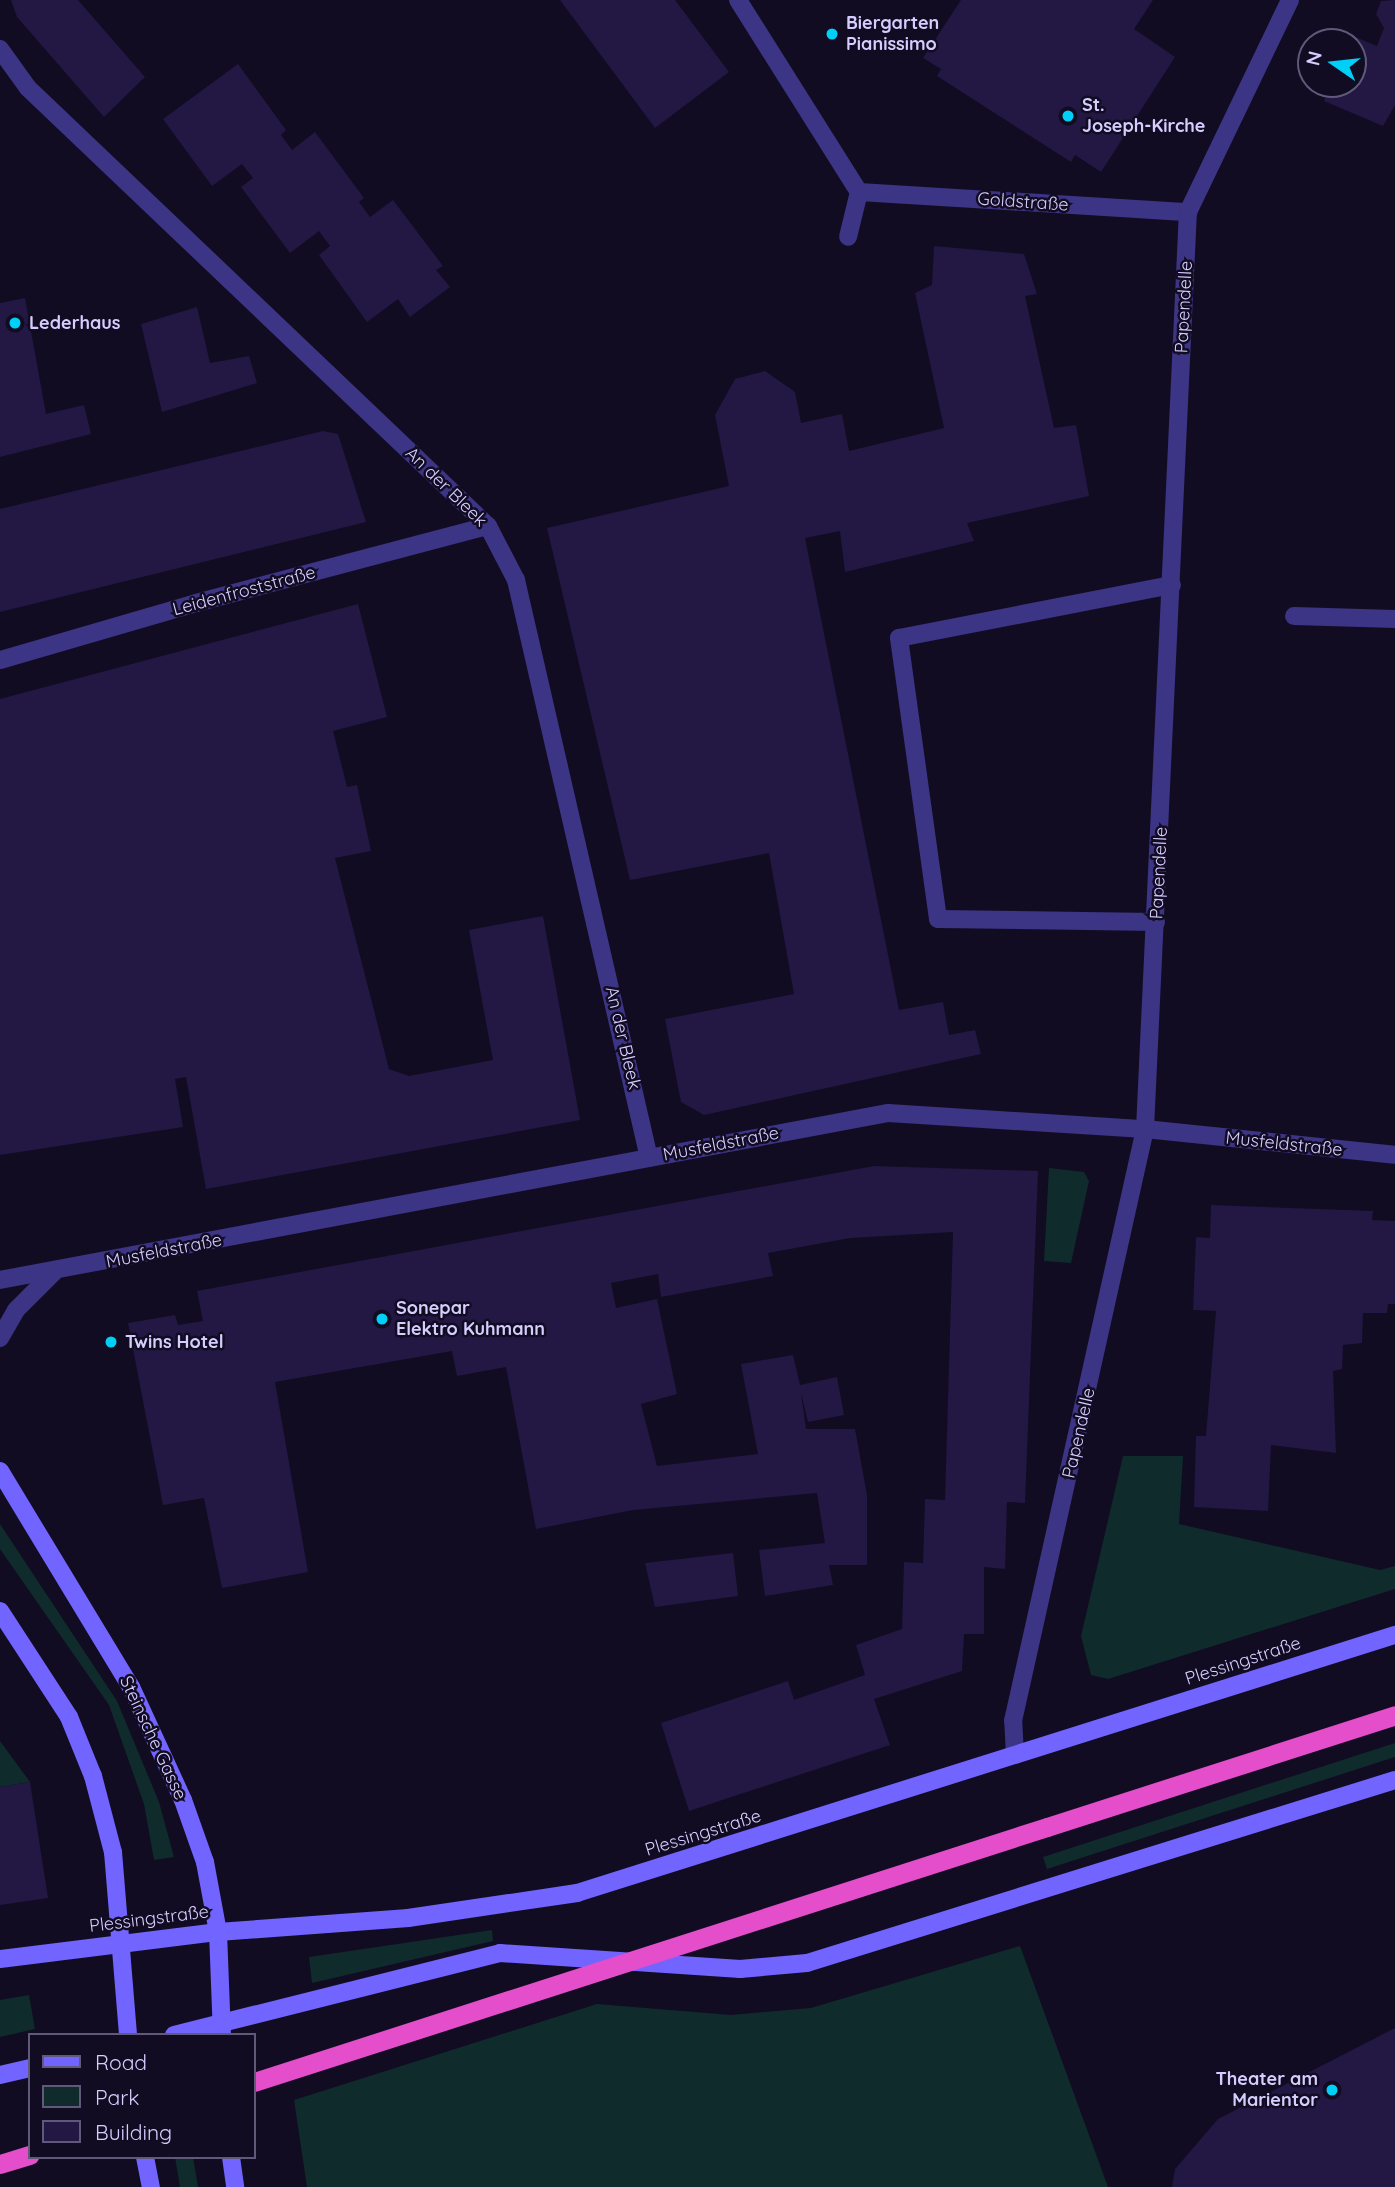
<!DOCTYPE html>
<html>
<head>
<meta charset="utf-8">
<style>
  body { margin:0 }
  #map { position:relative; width:1395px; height:2187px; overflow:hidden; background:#110c22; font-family:Quicksand,sans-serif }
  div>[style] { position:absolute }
  .green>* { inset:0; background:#0f2b2c }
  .building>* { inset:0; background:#231744 }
  .service>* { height:18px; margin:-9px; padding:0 9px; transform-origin:9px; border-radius:9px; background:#3c3484 }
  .pedestrian>* { height:18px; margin:-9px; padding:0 9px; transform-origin:9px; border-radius:9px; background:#3c3484 }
  .minor>* { height:18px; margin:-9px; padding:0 9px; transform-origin:9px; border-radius:9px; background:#3c3484 }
  .secondary>* { height:18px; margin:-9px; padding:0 9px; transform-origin:9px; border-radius:9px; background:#7264ff }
  .trunk>* { height:19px; margin:-9.5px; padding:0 9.5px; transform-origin:9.5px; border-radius:9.5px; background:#e44eca }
  .trunk-bridge>* { height:19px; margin:-9.5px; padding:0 9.5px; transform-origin:9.5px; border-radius:9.5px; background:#e44eca }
  .dots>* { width:19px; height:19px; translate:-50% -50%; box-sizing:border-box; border:4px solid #110c22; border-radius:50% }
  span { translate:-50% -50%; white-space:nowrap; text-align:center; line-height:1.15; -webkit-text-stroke:5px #110c22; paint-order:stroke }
  .poi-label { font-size:18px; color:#d6cdff; font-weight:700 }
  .left { translate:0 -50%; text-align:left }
  .right { translate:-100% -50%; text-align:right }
  .street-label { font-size:18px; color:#d6cdff }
  .legend { position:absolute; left:28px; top:2033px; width:228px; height:126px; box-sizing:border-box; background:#110c22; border:2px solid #60597a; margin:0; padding:9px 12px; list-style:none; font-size:21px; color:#d6cdff }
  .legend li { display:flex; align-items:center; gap:14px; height:35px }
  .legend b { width:35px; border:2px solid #60597a }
  .north { position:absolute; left:1297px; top:28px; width:70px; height:70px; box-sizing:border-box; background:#110c22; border:2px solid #60597a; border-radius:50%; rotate:284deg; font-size:19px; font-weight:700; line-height:28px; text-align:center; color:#d6cdff }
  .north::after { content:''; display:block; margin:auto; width:24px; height:32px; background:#00cff8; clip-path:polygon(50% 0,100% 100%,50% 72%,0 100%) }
</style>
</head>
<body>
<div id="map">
  <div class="green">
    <div style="clip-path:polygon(1049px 1168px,1084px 1172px,1089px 1181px,1071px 1263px,1044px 1261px)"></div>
    <div style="clip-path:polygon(1123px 1456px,1183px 1456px,1179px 1524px,1380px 1570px,1395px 1566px,1395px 1589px,1108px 1679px,1091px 1675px,1081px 1636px)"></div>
    <div style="clip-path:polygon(0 1524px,117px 1701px,159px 1802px,174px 1857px,154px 1860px,144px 1804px,109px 1705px,0 1549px)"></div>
    <div style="clip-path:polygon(0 1741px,30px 1782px,0 1787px)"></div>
    <div style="clip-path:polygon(1395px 1743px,1395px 1757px,1047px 1869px,1043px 1857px)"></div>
    <div style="clip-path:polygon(492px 1930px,493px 1941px,312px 1983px,309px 1957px)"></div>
    <div style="clip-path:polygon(1020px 1946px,1108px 2187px,307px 2187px,294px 2100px,597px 2004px,731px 2015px,811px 2008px)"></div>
    <div style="clip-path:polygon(29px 1995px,35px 2029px,0 2037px,0 2000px)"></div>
    <div style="clip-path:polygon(175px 2157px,193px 2157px,198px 2187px,180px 2187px)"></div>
  </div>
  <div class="building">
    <div style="clip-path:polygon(11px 0,78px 0,145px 77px,104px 117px,17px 17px)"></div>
    <div style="clip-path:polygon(560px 0,675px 0,729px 72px,655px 128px)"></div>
    <div style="clip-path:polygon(961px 0,1153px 0,1134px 29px,1175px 57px,1101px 172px,1075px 155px,1071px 162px,937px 76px,941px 69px,923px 58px)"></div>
    <div style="clip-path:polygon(1395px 0,1395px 105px,1383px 126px,1324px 101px,1330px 84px,1353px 84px,1350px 35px,1377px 46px,1384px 28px,1376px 14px,1381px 1px)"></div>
    <div style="clip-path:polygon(238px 64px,286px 130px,281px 135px,292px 150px,315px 132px,364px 198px,359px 202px,370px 217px,393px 200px,443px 266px,436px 270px,450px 287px,410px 317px,398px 299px,367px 322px,319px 255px,330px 246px,319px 231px,290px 253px,241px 187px,253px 178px,242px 164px,212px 186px,163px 119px)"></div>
    <div style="clip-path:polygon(934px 246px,1024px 254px,1037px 294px,1025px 296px,1054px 428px,1076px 425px,1089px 496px,967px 523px,974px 541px,845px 572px,840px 531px,805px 538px,899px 1010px,943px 1002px,949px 1035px,975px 1030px,981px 1054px,704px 1115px,681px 1102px,665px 1019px,794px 994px,769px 853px,630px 880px,547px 528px,729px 486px,715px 415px,735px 379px,765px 371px,795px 392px,801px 423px,842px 414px,849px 451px,944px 428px,915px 293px,932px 285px)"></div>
    <div style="clip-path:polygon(25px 298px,46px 414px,84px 405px,91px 434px,0 457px,0 303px)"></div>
    <div style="clip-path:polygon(197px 307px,210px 363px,249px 356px,257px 383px,162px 412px,141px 324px)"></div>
    <div style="clip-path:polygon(323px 431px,338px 434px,366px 522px,0 612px,0 509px)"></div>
    <div style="clip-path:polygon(358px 604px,387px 717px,333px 731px,347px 787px,357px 785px,371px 851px,335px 858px,389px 1069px,409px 1076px,493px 1060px,469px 930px,543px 916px,580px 1120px,206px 1189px,186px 1077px,175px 1079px,183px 1127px,0 1155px,0 699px)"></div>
    <div style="clip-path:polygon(874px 1166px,1038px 1171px,1025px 1503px,1007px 1502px,1005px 1569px,984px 1567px,984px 1634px,964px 1634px,962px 1671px,874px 1699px,890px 1745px,689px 1811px,661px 1723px,788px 1681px,794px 1700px,865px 1675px,856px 1645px,902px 1629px,904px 1562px,923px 1563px,925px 1499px,945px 1500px,953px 1232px,850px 1238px,768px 1253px,773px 1276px,661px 1297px,658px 1274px,611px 1283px,616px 1308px,657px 1299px,677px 1394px,641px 1404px,657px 1466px,758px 1454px,741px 1364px,793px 1355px,800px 1385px,837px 1377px,844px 1415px,808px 1422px,801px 1393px,806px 1429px,855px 1429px,867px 1495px,867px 1565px,829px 1565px,833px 1585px,765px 1596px,759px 1550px,825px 1543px,817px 1493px,633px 1510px,536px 1529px,506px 1367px,457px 1376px,452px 1351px,275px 1382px,308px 1572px,222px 1588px,204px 1498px,163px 1505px,128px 1323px,175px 1315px,178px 1325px,203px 1321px,197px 1291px)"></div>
    <div style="clip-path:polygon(1211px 1205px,1373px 1211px,1372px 1220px,1395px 1221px,1395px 1304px,1388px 1304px,1387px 1313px,1363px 1313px,1362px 1343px,1343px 1345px,1342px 1369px,1333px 1371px,1336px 1453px,1271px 1445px,1268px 1511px,1194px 1507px,1196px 1436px,1206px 1436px,1216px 1311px,1193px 1310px,1196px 1237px,1210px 1238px)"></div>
    <div style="clip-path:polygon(733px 1553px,738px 1596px,655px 1607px,645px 1563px)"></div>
    <div style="clip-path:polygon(30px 1782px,48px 1898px,0 1905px,0 1787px)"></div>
    <div style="clip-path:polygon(1395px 2028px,1395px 2187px,1172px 2187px,1175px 2169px,1218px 2119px)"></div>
  </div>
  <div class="service">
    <div style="left:1294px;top:616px;width:101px;rotate:1.7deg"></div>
    <div style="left:1156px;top:922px;width:218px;rotate:-179.2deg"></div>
    <div style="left:938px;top:919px;width:284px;rotate:-97.9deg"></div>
    <div style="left:899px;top:638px;width:278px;rotate:-11deg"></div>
  </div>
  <div class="pedestrian">
    <div style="left:0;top:660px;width:204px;rotate:-16.2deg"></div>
  </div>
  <div class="minor">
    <div style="left:738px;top:0;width:227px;rotate:57.8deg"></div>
    <div style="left:859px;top:192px;width:46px;rotate:103.7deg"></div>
    <div style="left:0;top:49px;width:48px;rotate:54.3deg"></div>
    <div style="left:28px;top:88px;width:635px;rotate:43.6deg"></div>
    <div style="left:488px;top:526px;width:61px;rotate:62.6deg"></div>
    <div style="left:516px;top:580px;width:593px;rotate:77.04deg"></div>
    <div style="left:859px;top:192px;width:330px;rotate:3.5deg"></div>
    <div style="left:196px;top:603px;width:302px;rotate:-14.8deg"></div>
    <div style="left:0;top:1280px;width:904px;rotate:-10.65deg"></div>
    <div style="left:888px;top:1113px;width:257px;rotate:3.6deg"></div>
    <div style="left:1145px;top:1129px;width:251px;rotate:5.9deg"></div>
    <div style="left:0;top:1338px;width:32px;rotate:-60deg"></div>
    <div style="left:16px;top:1310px;width:54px;rotate:-45deg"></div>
    <div style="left:1015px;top:1755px;width:34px;rotate:-93deg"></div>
    <div style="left:1013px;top:1721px;width:607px;rotate:-77.43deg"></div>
    <div style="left:1145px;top:1129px;width:918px;rotate:-87.32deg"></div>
    <div style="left:1188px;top:212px;width:235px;rotate:-64.3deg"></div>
  </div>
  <div class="secondary">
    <div style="left:0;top:1471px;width:253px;rotate:58.8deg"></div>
    <div style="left:131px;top:1687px;width:124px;rotate:65.3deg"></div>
    <div style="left:183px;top:1800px;width:66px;rotate:70.5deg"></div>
    <div style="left:205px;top:1862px;width:71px;rotate:79.5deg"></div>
    <div style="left:218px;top:1932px;width:102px;rotate:87.8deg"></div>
    <div style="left:0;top:1611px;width:126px;rotate:56.9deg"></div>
    <div style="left:69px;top:1717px;width:64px;rotate:67.9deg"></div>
    <div style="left:93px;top:1776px;width:79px;rotate:75.3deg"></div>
    <div style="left:113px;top:1852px;width:184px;rotate:85.3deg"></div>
    <div style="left:0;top:1959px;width:220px;rotate:-7.1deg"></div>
    <div style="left:218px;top:1932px;width:191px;rotate:-4.2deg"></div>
    <div style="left:408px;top:1918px;width:171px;rotate:-8.4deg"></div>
    <div style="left:577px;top:1893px;width:858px;rotate:-17.51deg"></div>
    <div style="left:174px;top:2035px;width:336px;rotate:-14.1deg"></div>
    <div style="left:500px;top:1953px;width:241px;rotate:3.8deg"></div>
    <div style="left:740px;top:1969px;width:67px;rotate:-5.1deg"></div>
    <div style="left:807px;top:1963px;width:616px;rotate:-17.29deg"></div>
    <div style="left:0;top:2075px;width:31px;rotate:-13deg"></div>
    <div style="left:145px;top:2157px;width:31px;rotate:79deg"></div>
    <div style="left:231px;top:2157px;width:30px;rotate:82deg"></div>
  </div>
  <div class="trunk">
    <div style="left:1047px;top:1827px;width:366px;rotate:-17.8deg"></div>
    <div style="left:0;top:2164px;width:31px;rotate:-17deg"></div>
  </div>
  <div class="trunk-bridge">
    <div style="left:254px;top:2082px;width:833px;rotate:-17.83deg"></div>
  </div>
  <div class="dots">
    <div style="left:832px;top:34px;background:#00cff8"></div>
    <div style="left:1068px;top:116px;background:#00cff8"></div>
    <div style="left:15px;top:323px;background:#00cff8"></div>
    <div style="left:382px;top:1319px;background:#00cff8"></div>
    <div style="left:111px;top:1342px;background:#00cff8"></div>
    <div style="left:1332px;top:2090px;background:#00cff8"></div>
  </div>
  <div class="poi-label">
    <span class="left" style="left:846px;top:34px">Biergarten<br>Pianissimo</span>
    <span class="left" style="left:1082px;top:116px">St.<br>Joseph-Kirche</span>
    <span class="left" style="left:29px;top:323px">Lederhaus</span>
    <span class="left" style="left:396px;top:1319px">Sonepar<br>Elektro Kuhmann</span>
    <span class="left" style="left:125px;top:1342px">Twins Hotel</span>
    <span class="right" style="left:1318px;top:2090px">Theater am<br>Marientor</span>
  </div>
  <div class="street-label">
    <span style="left:1023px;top:202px;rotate:4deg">Goldstraße</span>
    <span style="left:1184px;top:307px;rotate:-87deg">Papendelle</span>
    <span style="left:446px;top:487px;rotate:44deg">An der Bleek</span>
    <span style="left:244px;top:591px;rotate:-15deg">Leidenfroststraße</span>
    <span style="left:1159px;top:873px;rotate:-87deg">Papendelle</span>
    <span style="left:623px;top:1038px;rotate:77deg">An der Bleek</span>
    <span style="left:721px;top:1144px;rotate:-11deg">Musfeldstraße</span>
    <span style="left:1284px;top:1144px;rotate:6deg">Musfeldstraße</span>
    <span style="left:164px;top:1251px;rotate:-11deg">Musfeldstraße</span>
    <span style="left:1079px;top:1433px;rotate:-77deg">Papendelle</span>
    <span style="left:1243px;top:1661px;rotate:-18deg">Plessingstraße</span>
    <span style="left:153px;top:1738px;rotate:65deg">Steinsche Gasse</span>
    <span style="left:703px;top:1833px;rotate:-17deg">Plessingstraße</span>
    <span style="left:149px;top:1919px;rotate:-7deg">Plessingstraße</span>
  </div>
  <ul class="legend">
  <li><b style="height:9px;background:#7264ff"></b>Road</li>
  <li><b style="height:19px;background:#0f2b2c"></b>Park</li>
  <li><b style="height:19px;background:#231744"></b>Building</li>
  </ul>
  <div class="north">N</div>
</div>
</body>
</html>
